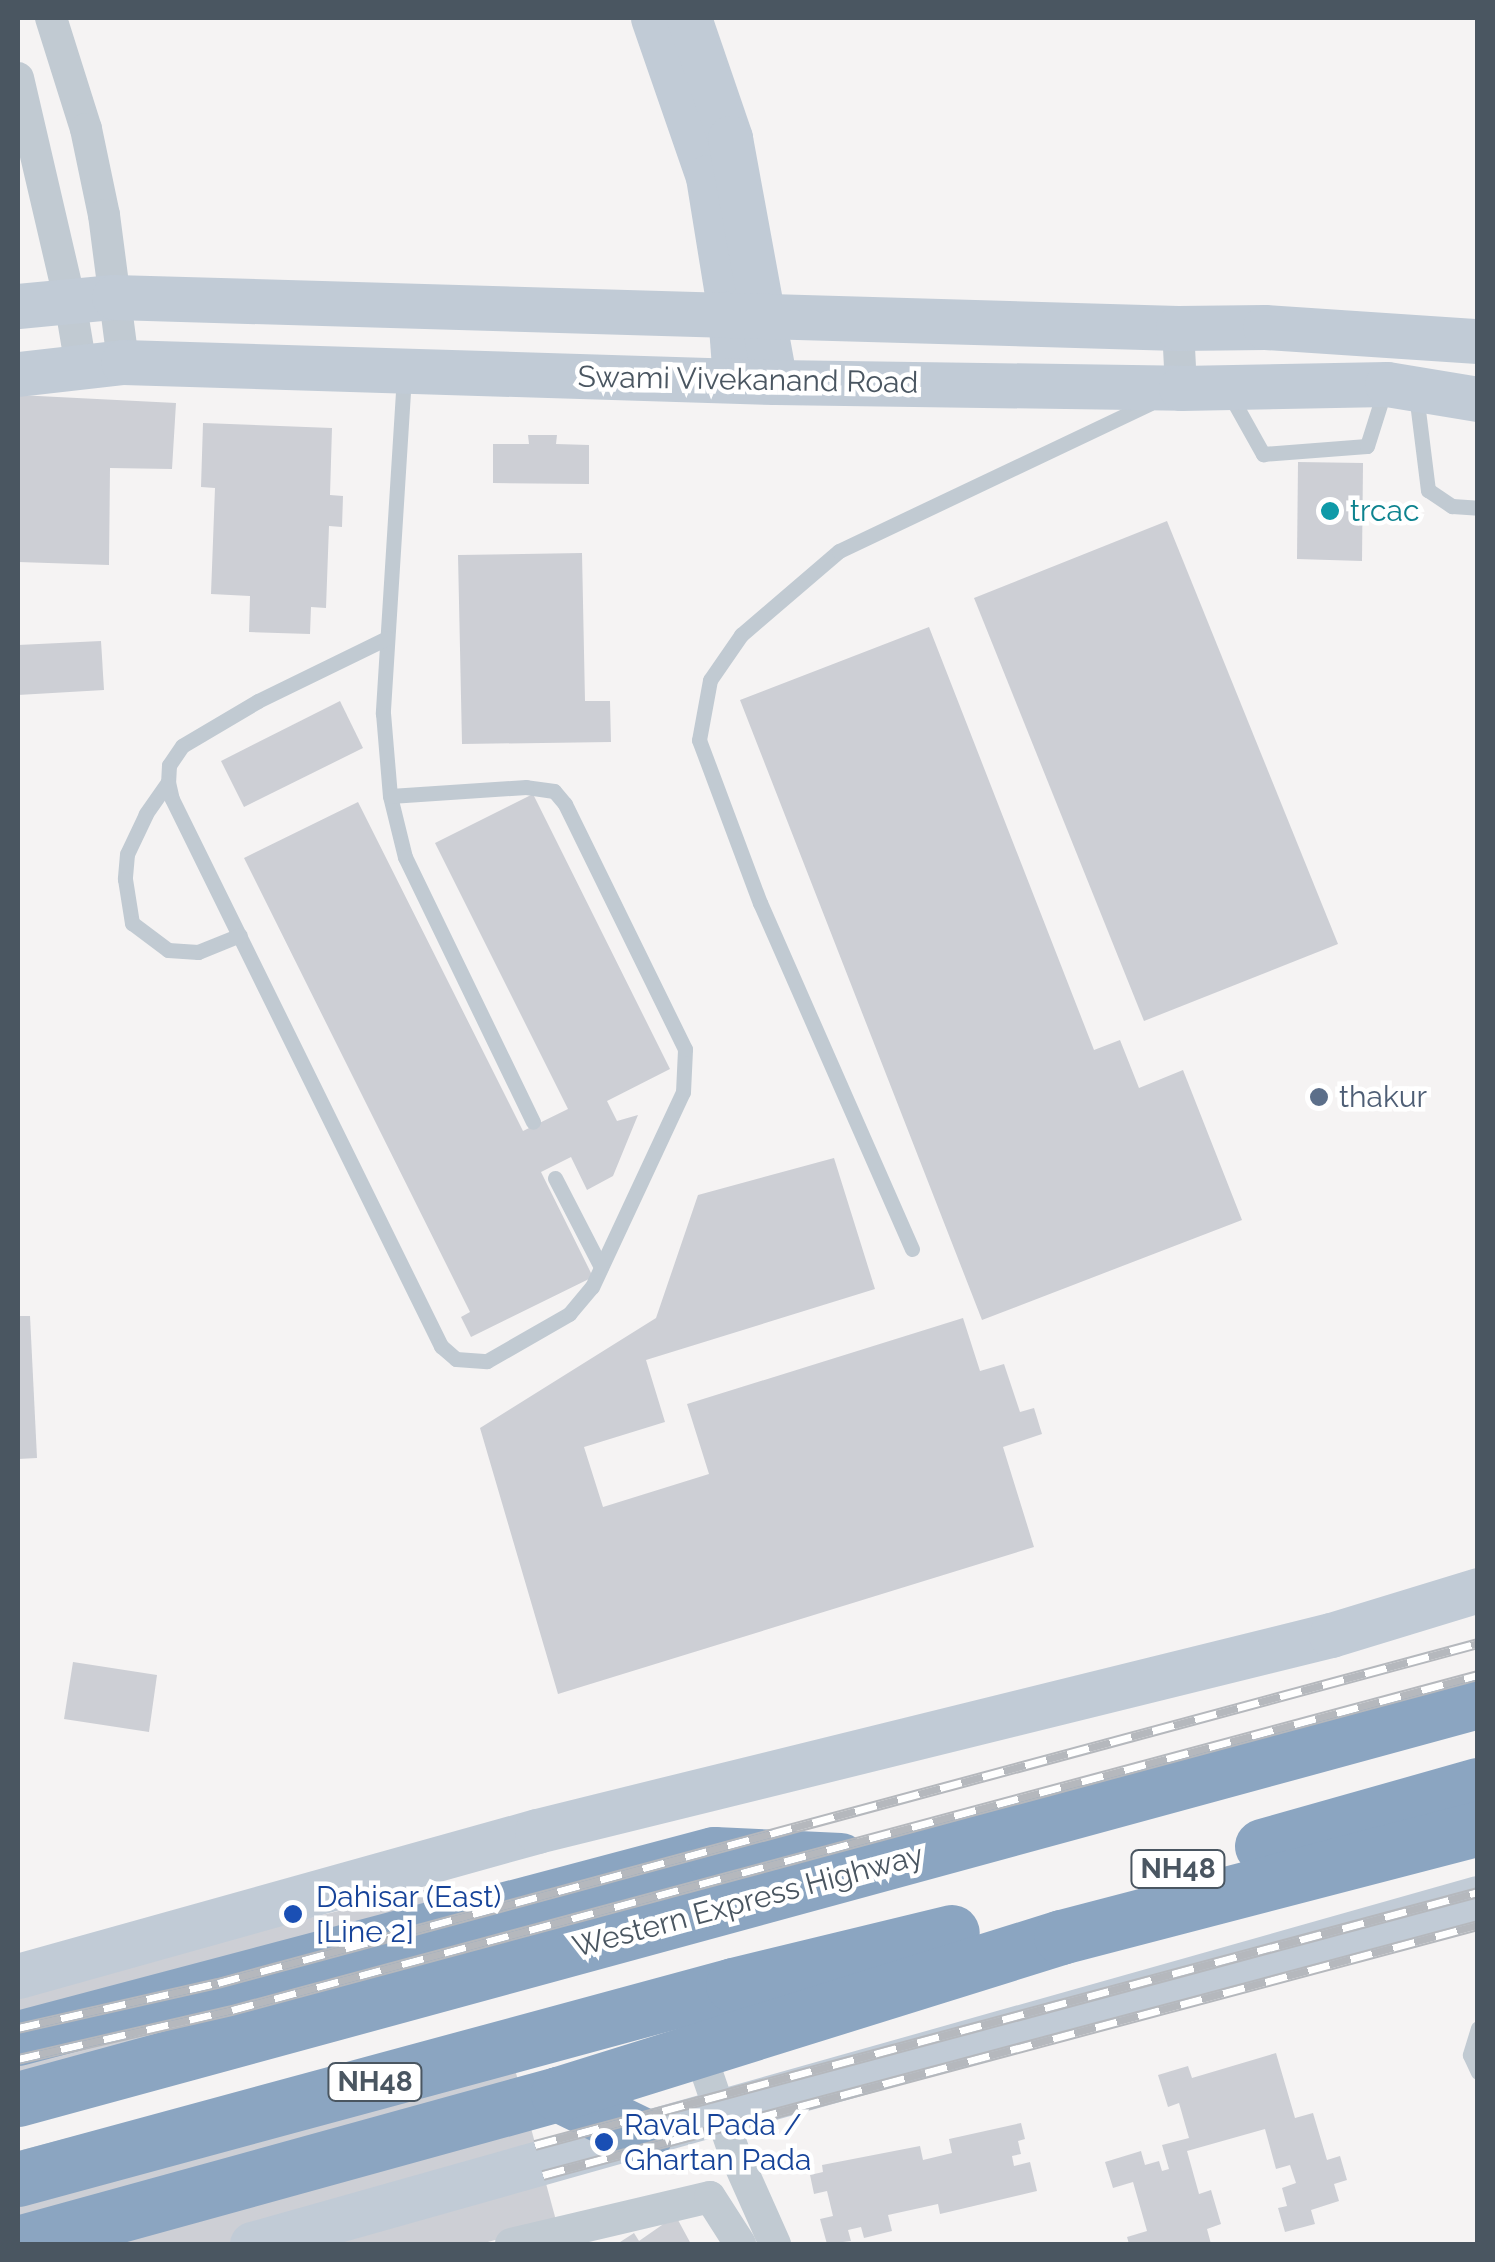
<!DOCTYPE html>
<html>
<head>
<meta charset="utf-8">
<style>
  body { margin:0 }
  #map { position:relative; width:1495px; height:2262px; overflow:hidden; background:#f5f3f3; font-family:Raleway,sans-serif }
  div>[style] { position:absolute }
  .building>* { inset:0; background:#cdcfd5 }
  .lane>* { height:15px; margin:-7.5px; padding:0 7.5px; transform-origin:7.5px; border-radius:7.5px; background:#c1cad2 }
  .street>* { height:32px; margin:-16px; padding:0 16px; transform-origin:16px; border-radius:16px; background:#c1cad2 }
  .secondary>* { height:45px; margin:-22.5px; padding:0 22.5px; transform-origin:22.5px; border-radius:22.5px; background:#c1cbd6 }
  .highway>* { height:55px; margin:-27.5px; padding:0 27.5px; transform-origin:27.5px; border-radius:27.5px; background:#8ba5c1 }
  .rail>* { height:11px; margin-top:-5.5px; transform-origin:0; background:repeating-linear-gradient(90deg,#fff 0 22px,#b5b8bd 0 44px); box-sizing:border-box; border-block:2px solid #b5b8bd }
  .dots>* { width:28px; height:28px; translate:-50% -50%; box-sizing:border-box; border:5px solid #fff; border-radius:50% }
  span { translate:-50% -50%; white-space:nowrap; text-align:center; line-height:1.15; -webkit-text-stroke:9px #fff; paint-order:stroke }
  .shield-label span { padding:2px 8px; background:#fff; border:2px solid; border-radius:8px; -webkit-text-stroke-width:0 }
  .shield-label { font-size:28px; color:#4a5661; font-weight:700 }
  .street-label { font-size:30px; color:#4a5661 }
  .culture-label { font-size:30px; color:#0d838f }
  .left { translate:0 -50%; text-align:left }
  .service-label { font-size:30px; color:#4e5e75 }
  .transit-label { font-size:30px; color:#164399 }
  .frame { position:absolute; inset:0; border:20px solid #4a5661; pointer-events:none }
</style>
</head>
<body>
<div id="map">
  <div class="building">
    <div style="clip-path:polygon(18px 395px,176px 403px,172px 469px,110px 468px,109px 565px,18px 562px)"></div>
    <div style="clip-path:polygon(203px 423px,332px 428px,330px 495px,343px 496px,342px 527px,329px 526px,326px 608px,311px 607px,310px 634px,249px 632px,250px 596px,211px 594px,215px 488px,201px 487px)"></div>
    <div style="clip-path:polygon(528px 435px,557px 435px,556px 444px,589px 445px,589px 484px,493px 483px,493px 444px,529px 444px)"></div>
    <div style="clip-path:polygon(1298px 462px,1363px 463px,1362px 561px,1297px 559px)"></div>
    <div style="clip-path:polygon(1167px 521px,1338px 944px,1144px 1021px,974px 598px)"></div>
    <div style="clip-path:polygon(582px 553px,585px 701px,610px 701px,611px 742px,462px 744px,458px 555px)"></div>
    <div style="clip-path:polygon(929px 627px,1094px 1050px,1120px 1040px,1139px 1088px,1183px 1070px,1242px 1220px,982px 1320px,740px 700px)"></div>
    <div style="clip-path:polygon(101px 641px,104px 690px,18px 695px,18px 645px)"></div>
    <div style="clip-path:polygon(340px 701px,363px 748px,244px 807px,221px 761px)"></div>
    <div style="clip-path:polygon(533px 794px,670px 1069px,607px 1101px,617px 1121px,638px 1115px,613px 1176px,587px 1190px,571px 1157px,541px 1172px,593px 1277px,471px 1337px,461px 1317px,470px 1312px,244px 858px,358px 802px,523px 1131px,568px 1109px,435px 843px)"></div>
    <div style="clip-path:polygon(834px 1158px,875px 1289px,646px 1360px,665px 1422px,584px 1447px,603px 1507px,709px 1474px,687px 1404px,963px 1318px,980px 1371px,1004px 1364px,1020px 1412px,1034px 1408px,1042px 1434px,1003px 1447px,1034px 1547px,558px 1694px,480px 1428px,656px 1318px,698px 1195px)"></div>
    <div style="clip-path:polygon(18px 1316px,30px 1316px,37px 1458px,18px 1459px)"></div>
    <div style="clip-path:polygon(73px 1662px,157px 1675px,149px 1732px,64px 1719px)"></div>
    <div style="clip-path:polygon(436px 1887px,453px 1970px,18px 2087px,18px 1990px)"></div>
    <div style="clip-path:polygon(503px 2025px,557px 2224px,480px 2244px,18px 2244px,18px 2151px)"></div>
    <div style="clip-path:polygon(1276px 2053px,1295px 2118px,1313px 2113px,1327px 2160px,1340px 2156px,1347px 2180px,1334px 2184px,1339px 2201px,1311px 2210px,1315px 2224px,1285px 2232px,1278px 2208px,1287px 2206px,1282px 2188px,1296px 2183px,1290px 2165px,1276px 2169px,1265px 2129px,1187px 2151px,1199px 2194px,1211px 2190px,1221px 2224px,1207px 2229px,1211px 2244px,1129px 2244px,1127px 2237px,1147px 2231px,1133px 2182px,1113px 2188px,1105px 2162px,1141px 2151px,1145px 2165px,1159px 2161px,1162px 2171px,1169px 2169px,1162px 2145px,1189px 2138px,1179px 2103px,1168px 2107px,1158px 2075px,1188px 2066px,1192px 2078px)"></div>
    <div style="clip-path:polygon(1021px 2123px,1025px 2139px,1018px 2141px,1021px 2154px,1012px 2156px,1014px 2166px,1030px 2162px,1037px 2191px,940px 2214px,938px 2204px,888px 2215px,892px 2231px,864px 2238px,861px 2227px,848px 2230px,851px 2241px,827px 2244px,820px 2219px,833px 2216px,827px 2191px,814px 2194px,810px 2175px,823px 2172px,822px 2165px,920px 2146px,923px 2160px,952px 2153px,949px 2139px)"></div>
    <div style="clip-path:polygon(672px 2209px,691px 2244px,617px 2244px,634px 2233px,639px 2241px,662px 2225px)"></div>
  </div>
  <div class="lane">
    <div style="left:404px;top:376px;width:338px;rotate:93.6deg"></div>
    <div style="left:383px;top:713px;width:83px;rotate:85.2deg"></div>
    <div style="left:390px;top:796px;width:63px;rotate:76.2deg"></div>
    <div style="left:405px;top:857px;width:294px;rotate:64.2deg"></div>
    <div style="left:1416px;top:394px;width:97px;rotate:82.9deg"></div>
    <div style="left:1428px;top:490px;width:29px;rotate:34deg"></div>
    <div style="left:1452px;top:506px;width:26px;rotate:4deg"></div>
    <div style="left:1230px;top:395px;width:68px;rotate:60.8deg"></div>
    <div style="left:1263px;top:454px;width:104px;rotate:-4.4deg"></div>
    <div style="left:1367px;top:446px;width:60px;rotate:-72.5deg"></div>
    <div style="left:387px;top:638px;width:144px;rotate:154deg"></div>
    <div style="left:258px;top:701px;width:88px;rotate:149.4deg"></div>
    <div style="left:182px;top:746px;width:23px;rotate:124deg"></div>
    <div style="left:169px;top:765px;width:17px;rotate:93deg"></div>
    <div style="left:168px;top:782px;width:17px;rotate:77deg"></div>
    <div style="left:172px;top:799px;width:610px;rotate:63.81deg"></div>
    <div style="left:441px;top:1346px;width:20px;rotate:41deg"></div>
    <div style="left:456px;top:1359px;width:31px;rotate:4deg"></div>
    <div style="left:487px;top:1361px;width:95px;rotate:-29.8deg"></div>
    <div style="left:569px;top:1314px;width:35px;rotate:-50deg"></div>
    <div style="left:592px;top:1287px;width:215px;rotate:-65deg"></div>
    <div style="left:683px;top:1092px;width:43px;rotate:-87.3deg"></div>
    <div style="left:685px;top:1049px;width:273px;rotate:-116.1deg"></div>
    <div style="left:565px;top:804px;width:17px;rotate:-130deg"></div>
    <div style="left:554px;top:791px;width:28px;rotate:-172deg"></div>
    <div style="left:526px;top:787px;width:136px;rotate:176.2deg"></div>
    <div style="left:168px;top:782px;width:39px;rotate:125deg"></div>
    <div style="left:146px;top:814px;width:44px;rotate:115.4deg"></div>
    <div style="left:127px;top:854px;width:25px;rotate:95deg"></div>
    <div style="left:125px;top:879px;width:45px;rotate:81deg"></div>
    <div style="left:132px;top:923px;width:45px;rotate:36.9deg"></div>
    <div style="left:168px;top:950px;width:30px;rotate:4deg"></div>
    <div style="left:198px;top:952px;width:45px;rotate:-22deg"></div>
    <div style="left:555px;top:1178px;width:100px;rotate:62.7deg"></div>
    <div style="left:912px;top:1249px;width:378px;rotate:-113.7deg"></div>
    <div style="left:760px;top:903px;width:174px;rotate:-110.5deg"></div>
    <div style="left:699px;top:740px;width:61px;rotate:-79.6deg"></div>
    <div style="left:710px;top:680px;width:55px;rotate:-55.4deg"></div>
    <div style="left:741px;top:635px;width:129px;rotate:-40.6deg"></div>
    <div style="left:839px;top:551px;width:344px;rotate:-25.4deg"></div>
    <div style="left:1478px;top:2028px;width:28px;rotate:107deg"></div>
    <div style="left:1470px;top:2055px;width:19px;rotate:65deg"></div>
  </div>
  <div class="street">
    <div style="left:51px;top:18px;width:116px;rotate:72.5deg"></div>
    <div style="left:86px;top:129px;width:88px;rotate:78.2deg"></div>
    <div style="left:104px;top:215px;width:148px;rotate:82.6deg"></div>
    <div style="left:18px;top:78px;width:229px;rotate:76.9deg"></div>
    <div style="left:70px;top:301px;width:67px;rotate:80.5deg"></div>
    <div style="left:1178px;top:328px;width:60px;rotate:87.1deg"></div>
    <div style="left:699px;top:2050px;width:108px;rotate:71.1deg"></div>
    <div style="left:734px;top:2152px;width:101px;rotate:66deg"></div>
    <div style="left:511px;top:2244px;width:204px;rotate:-13.3deg"></div>
    <div style="left:710px;top:2197px;width:56px;rotate:57.4deg"></div>
  </div>
  <div class="secondary">
    <div style="left:653px;top:18px;width:168px;rotate:70.9deg"></div>
    <div style="left:708px;top:177px;width:138px;rotate:80.8deg"></div>
    <div style="left:730px;top:313px;width:67px;rotate:85.7deg"></div>
    <div style="left:689px;top:18px;width:127px;rotate:71.1deg"></div>
    <div style="left:730px;top:138px;width:248px;rotate:79.6deg"></div>
    <div style="left:18px;top:306px;width:96px;rotate:-5.4deg"></div>
    <div style="left:114px;top:297px;width:1064px;rotate:1.67deg"></div>
    <div style="left:1178px;top:328px;width:87px;rotate:-0.7deg"></div>
    <div style="left:1265px;top:327px;width:213px;rotate:3.8deg"></div>
    <div style="left:18px;top:374px;width:106px;rotate:-6.5deg"></div>
    <div style="left:123px;top:362px;width:652px;rotate:1.76deg"></div>
    <div style="left:775px;top:382px;width:406px;rotate:0.8deg"></div>
    <div style="left:1181px;top:388px;width:206px;rotate:-1.1deg"></div>
    <div style="left:1387px;top:384px;width:92px;rotate:9.4deg"></div>
    <div style="left:18px;top:1976px;width:539px;rotate:-15.61deg"></div>
    <div style="left:537px;top:1831px;width:818px;rotate:-13.87deg"></div>
    <div style="left:1331px;top:1635px;width:154px;rotate:-17deg"></div>
    <div style="left:252px;top:2244px;width:1274px;rotate:-15.76deg"></div>
  </div>
  <div class="highway">
    <div style="left:1262px;top:1846px;width:224px;rotate:-15.8deg"></div>
    <div style="left:18px;top:2038px;width:720px;rotate:-14.81deg"></div>
    <div style="left:714px;top:1854px;width:126px;rotate:2.7deg"></div>
    <div style="left:558px;top:2094px;width:96px;rotate:26deg"></div>
    <div style="left:18px;top:2099px;width:1513px;rotate:-15.25deg"></div>
    <div style="left:18px;top:2179px;width:741px;rotate:-15.18deg"></div>
    <div style="left:733px;top:1985px;width:225px;rotate:-13.6deg"></div>
    <div style="left:18px;top:2243px;width:560px;rotate:-15.43deg"></div>
    <div style="left:558px;top:2094px;width:527px;rotate:-17.33deg"></div>
    <div style="left:1061px;top:1937px;width:431px;rotate:-14.6deg"></div>
  </div>
  <div class="rail">
    <div style="left:18px;top:2028px;width:205px;rotate:-12.7deg"></div>
    <div style="left:218px;top:1983px;width:1305px;rotate:-15.1deg"></div>
    <div style="left:18px;top:2059px;width:220px;rotate:-12.9deg"></div>
    <div style="left:232px;top:2010px;width:1290px;rotate:-15.05deg"></div>
    <div style="left:535px;top:2145px;width:976px;rotate:-15.02deg"></div>
    <div style="left:543px;top:2175px;width:968px;rotate:-14.97deg"></div>
  </div>
  <div class="dots">
    <div style="left:1330px;top:511px;background:#0f9aa8"></div>
    <div style="left:1319px;top:1097px;background:#5c6f8a"></div>
    <div style="left:293px;top:1914px;background:#1a4fb4"></div>
    <div style="left:604px;top:2142px;background:#1a4fb4"></div>
  </div>
  <div class="shield-label">
    <span style="left:1178px;top:1869px">NH48</span>
    <span style="left:375px;top:2082px">NH48</span>
  </div>
  <div class="street-label">
    <span style="left:748px;top:380px;rotate:1deg">Swami Vivekanand Road</span>
    <span style="left:748px;top:1901px;rotate:-15deg">Western Express Highway</span>
  </div>
  <div class="culture-label">
    <span class="left" style="left:1350px;top:511px">trcac</span>
  </div>
  <div class="service-label">
    <span class="left" style="left:1339px;top:1097px">thakur</span>
  </div>
  <div class="transit-label">
    <span class="left" style="left:316px;top:1914px">Dahisar (East)<br>[Line 2]</span>
    <span class="left" style="left:624px;top:2142px">Raval Pada /<br>Ghartan Pada</span>
  </div>
  <div class="frame"></div>
</div>
</body>
</html>
